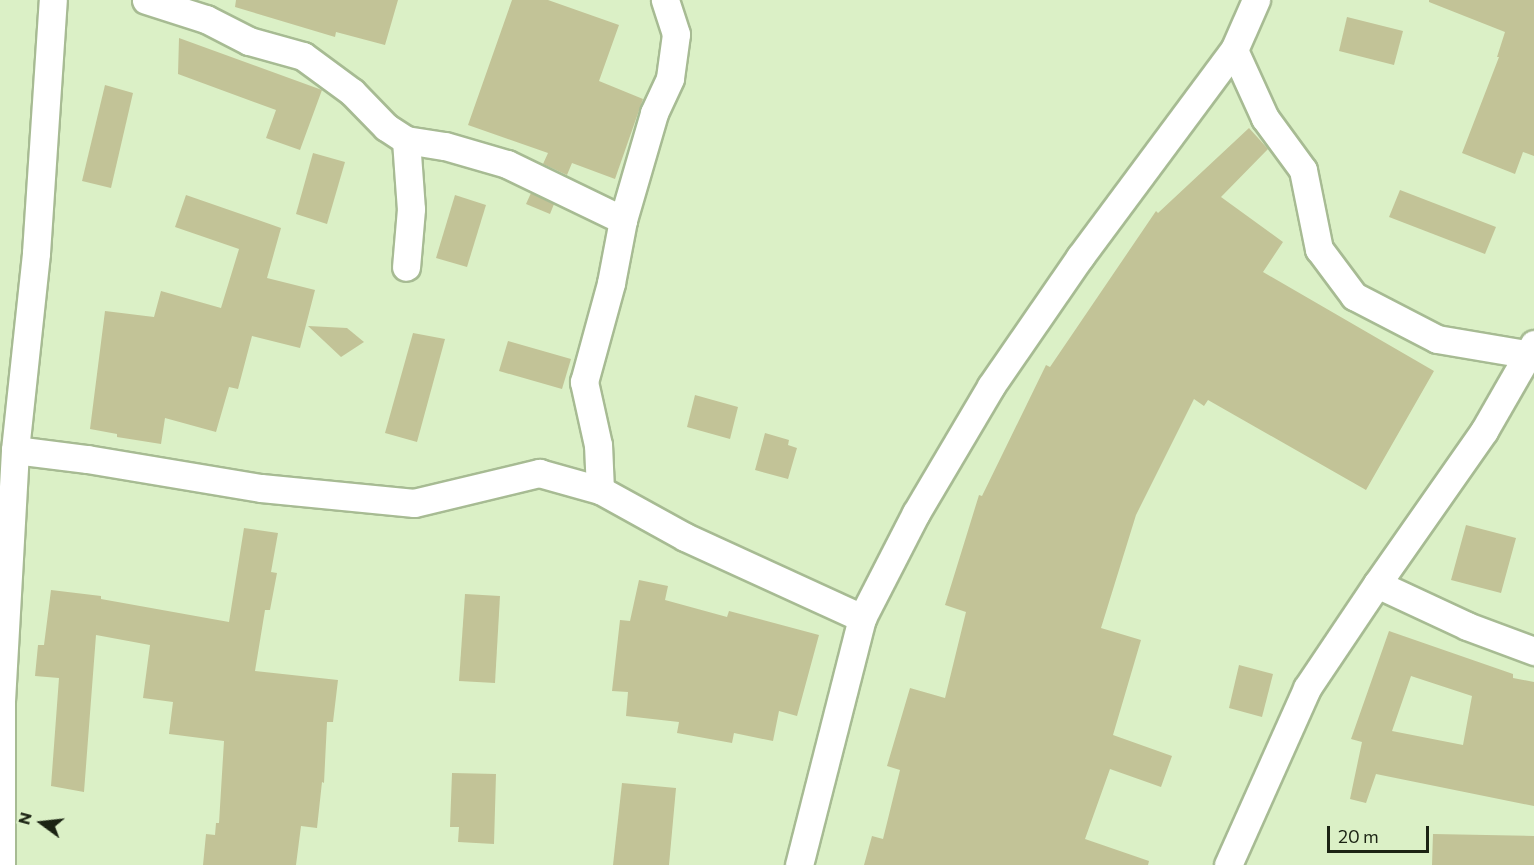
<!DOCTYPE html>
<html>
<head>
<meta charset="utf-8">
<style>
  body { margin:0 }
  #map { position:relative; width:1534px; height:865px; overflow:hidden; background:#dbf0c6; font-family:Commissioner,sans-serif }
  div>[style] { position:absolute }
  .building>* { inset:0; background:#c2c397 }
  .roads { filter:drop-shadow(2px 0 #a7bb93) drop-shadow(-2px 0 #a7bb93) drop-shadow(0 2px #a7bb93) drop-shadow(0 -2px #a7bb93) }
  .minor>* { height:27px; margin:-13.5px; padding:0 13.5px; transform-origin:13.5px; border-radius:13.5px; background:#fff }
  span { translate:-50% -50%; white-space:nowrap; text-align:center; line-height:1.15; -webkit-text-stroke:5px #dbf0c6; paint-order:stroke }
  .north { position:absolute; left:12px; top:793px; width:60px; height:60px; -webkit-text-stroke:4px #dbf0c6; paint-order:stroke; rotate:285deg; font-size:16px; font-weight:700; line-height:24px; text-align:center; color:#1b2313 }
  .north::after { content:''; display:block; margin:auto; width:21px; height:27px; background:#1b2313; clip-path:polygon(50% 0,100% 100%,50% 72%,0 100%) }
  .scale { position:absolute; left:1327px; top:826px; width:102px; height:27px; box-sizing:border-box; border:3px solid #1b2313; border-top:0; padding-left:8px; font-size:18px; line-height:21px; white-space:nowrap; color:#1b2313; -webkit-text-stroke:4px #dbf0c6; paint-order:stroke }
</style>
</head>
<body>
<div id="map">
  <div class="building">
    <div style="clip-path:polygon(236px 0,398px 0,385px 45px,336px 32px,335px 37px,235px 7px)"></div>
    <div style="clip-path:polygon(512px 0,548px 0,619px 25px,599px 81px,643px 99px,615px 179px,572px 163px,567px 175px,543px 164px,548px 153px,468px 125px)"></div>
    <div style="clip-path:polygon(1429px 0,1534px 0,1534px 156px,1523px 152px,1515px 174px,1462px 153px,1499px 57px,1497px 57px,1505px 32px,1429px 2px)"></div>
    <div style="clip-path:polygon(1347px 17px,1403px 31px,1394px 65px,1339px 51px)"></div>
    <div style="clip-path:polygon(179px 38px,322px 90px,300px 150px,266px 138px,276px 110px,178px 74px)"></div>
    <div style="clip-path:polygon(105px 85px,133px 93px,111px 188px,82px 181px)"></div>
    <div style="clip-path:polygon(1249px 128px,1268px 149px,1221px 197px,1283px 242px,1263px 272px,1434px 371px,1366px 490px,1208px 400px,1204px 406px,1194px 399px,1136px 515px,1101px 628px,1141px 640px,1113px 735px,1172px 756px,1161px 787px,1110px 769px,1085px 839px,1149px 861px,1148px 865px,864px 865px,872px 836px,883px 839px,900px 770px,887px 766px,910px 688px,945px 698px,966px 612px,945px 605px,979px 495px,982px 496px,1046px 365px,1050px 367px,1156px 211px,1158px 213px)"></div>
    <div style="clip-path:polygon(313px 153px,345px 162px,327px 224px,296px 214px)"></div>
    <div style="clip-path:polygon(1400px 190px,1496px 227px,1485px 254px,1389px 217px)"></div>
    <div style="clip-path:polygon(531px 193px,554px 204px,550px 214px,526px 204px)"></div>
    <div style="clip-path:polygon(186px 195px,281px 228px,267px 278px,315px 290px,300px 348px,252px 336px,238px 389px,229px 387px,216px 432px,165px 418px,161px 444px,117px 437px,117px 434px,90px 429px,105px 311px,154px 317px,161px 291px,221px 308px,239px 249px,175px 227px)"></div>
    <div style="clip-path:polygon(455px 195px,486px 205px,467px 267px,436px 258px)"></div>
    <div style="clip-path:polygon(308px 326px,347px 328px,364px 342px,341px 357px)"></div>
    <div style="clip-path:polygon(413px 333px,445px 339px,417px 442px,385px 433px)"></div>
    <div style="clip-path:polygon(508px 341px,571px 359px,562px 389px,499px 371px)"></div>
    <div style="clip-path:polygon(695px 395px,738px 407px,730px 439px,687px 427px)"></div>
    <div style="clip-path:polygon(765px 433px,789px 440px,788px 445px,797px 448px,788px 479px,755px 470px)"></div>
    <div style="clip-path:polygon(1466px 525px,1516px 538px,1501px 593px,1451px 580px)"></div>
    <div style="clip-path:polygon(244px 528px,278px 533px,271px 572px,277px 573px,270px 610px,265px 610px,255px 671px,338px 680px,333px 722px,327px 722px,324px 783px,322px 782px,317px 828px,301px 826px,296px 865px,203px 865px,206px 834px,215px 835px,216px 823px,219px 823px,224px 741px,169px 734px,173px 702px,143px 698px,150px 645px,96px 635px,84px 792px,51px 786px,59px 678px,35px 676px,38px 645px,44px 645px,51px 590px,101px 596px,101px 599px,229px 622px)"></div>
    <div style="clip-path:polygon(639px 580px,668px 586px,665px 600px,727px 617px,729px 611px,819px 635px,797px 716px,779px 711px,773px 741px,734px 733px,732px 743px,677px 733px,679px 722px,626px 716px,628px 692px,612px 691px,620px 620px,630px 621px)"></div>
    <div style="clip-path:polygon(465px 594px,500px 596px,495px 683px,459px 681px)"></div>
    <div style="clip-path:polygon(evenodd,1389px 631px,1513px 674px,1513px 678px,1534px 682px,1534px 806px,1376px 774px,1366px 803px,1350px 799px,1362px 742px,1351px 739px,1389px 631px,1411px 676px,1472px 696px,1463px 745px,1392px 731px,1411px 676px)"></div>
    <div style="clip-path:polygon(1239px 665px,1273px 674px,1262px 717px,1229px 708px)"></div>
    <div style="clip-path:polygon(452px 773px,496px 774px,494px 844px,458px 842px,459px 827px,450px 827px)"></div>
    <div style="clip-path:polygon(622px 783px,676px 788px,669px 865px,613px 865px)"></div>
    <div style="clip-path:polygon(1433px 834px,1534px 836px,1534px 865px,1432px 865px)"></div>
  </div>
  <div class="roads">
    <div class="minor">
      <div style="left:146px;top:0;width:63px;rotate:17.6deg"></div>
      <div style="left:206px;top:19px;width:48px;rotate:27.1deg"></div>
      <div style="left:249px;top:41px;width:56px;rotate:15.5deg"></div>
      <div style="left:303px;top:56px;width:61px;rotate:36.3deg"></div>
      <div style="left:352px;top:92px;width:49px;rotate:45.8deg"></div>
      <div style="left:386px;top:127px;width:24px;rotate:33deg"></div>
      <div style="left:406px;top:140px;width:39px;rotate:9deg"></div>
      <div style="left:445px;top:146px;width:65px;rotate:16.2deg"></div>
      <div style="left:507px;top:164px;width:129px;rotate:25.8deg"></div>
      <div style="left:1234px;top:50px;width:75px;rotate:65.5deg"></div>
      <div style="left:1265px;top:118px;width:64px;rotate:53.8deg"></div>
      <div style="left:1303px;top:170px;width:81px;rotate:78.6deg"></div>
      <div style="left:1319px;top:249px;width:59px;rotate:53.3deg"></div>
      <div style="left:1354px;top:296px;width:93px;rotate:27.4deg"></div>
      <div style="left:1437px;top:339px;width:90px;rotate:9.6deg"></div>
      <div style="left:406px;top:140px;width:69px;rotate:85.9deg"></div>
      <div style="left:411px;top:209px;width:58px;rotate:94.9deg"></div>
      <div style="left:1534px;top:344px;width:100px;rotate:119.9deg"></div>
      <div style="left:1484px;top:431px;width:187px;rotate:125deg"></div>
      <div style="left:1377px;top:584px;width:99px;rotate:25deg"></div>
      <div style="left:1467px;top:626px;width:72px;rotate:20.5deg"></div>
      <div style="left:15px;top:450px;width:73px;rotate:7.1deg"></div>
      <div style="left:87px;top:459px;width:176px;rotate:9.5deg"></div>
      <div style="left:261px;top:488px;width:154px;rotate:5.6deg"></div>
      <div style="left:414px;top:503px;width:129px;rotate:-13.5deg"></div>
      <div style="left:539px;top:473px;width:63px;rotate:15.6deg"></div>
      <div style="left:600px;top:490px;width:97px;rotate:28.9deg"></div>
      <div style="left:685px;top:537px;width:195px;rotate:24.6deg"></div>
      <div style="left:600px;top:490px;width:45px;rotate:-92.5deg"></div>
      <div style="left:598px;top:445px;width:65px;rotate:-102.5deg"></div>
      <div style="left:584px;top:382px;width:103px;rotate:-74.7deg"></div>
      <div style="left:611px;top:283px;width:64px;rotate:-79.2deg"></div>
      <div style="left:623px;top:220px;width:111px;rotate:-73.8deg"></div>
      <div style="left:654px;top:113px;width:38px;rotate:-65deg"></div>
      <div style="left:670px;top:78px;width:44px;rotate:-82.2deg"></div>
      <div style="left:676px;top:34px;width:36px;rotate:-108deg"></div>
      <div style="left:1px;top:865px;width:164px;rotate:-90deg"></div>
      <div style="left:1px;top:701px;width:251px;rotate:-86.8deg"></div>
      <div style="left:15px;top:450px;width:198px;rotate:-83.9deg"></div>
      <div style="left:36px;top:253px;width:254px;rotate:-86.2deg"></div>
      <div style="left:799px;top:865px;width:255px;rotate:-75.7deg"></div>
      <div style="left:862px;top:618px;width:118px;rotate:-62.8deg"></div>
      <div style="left:916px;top:513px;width:147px;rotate:-59.4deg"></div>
      <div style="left:991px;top:386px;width:157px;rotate:-55.4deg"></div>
      <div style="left:1080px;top:257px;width:258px;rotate:-53.4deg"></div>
      <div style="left:1234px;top:50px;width:55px;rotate:-66.3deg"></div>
      <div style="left:1228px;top:865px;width:194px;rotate:-65.9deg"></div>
      <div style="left:1307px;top:688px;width:125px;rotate:-56.1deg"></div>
    </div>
  </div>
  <div class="north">N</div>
  <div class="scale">20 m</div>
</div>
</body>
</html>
